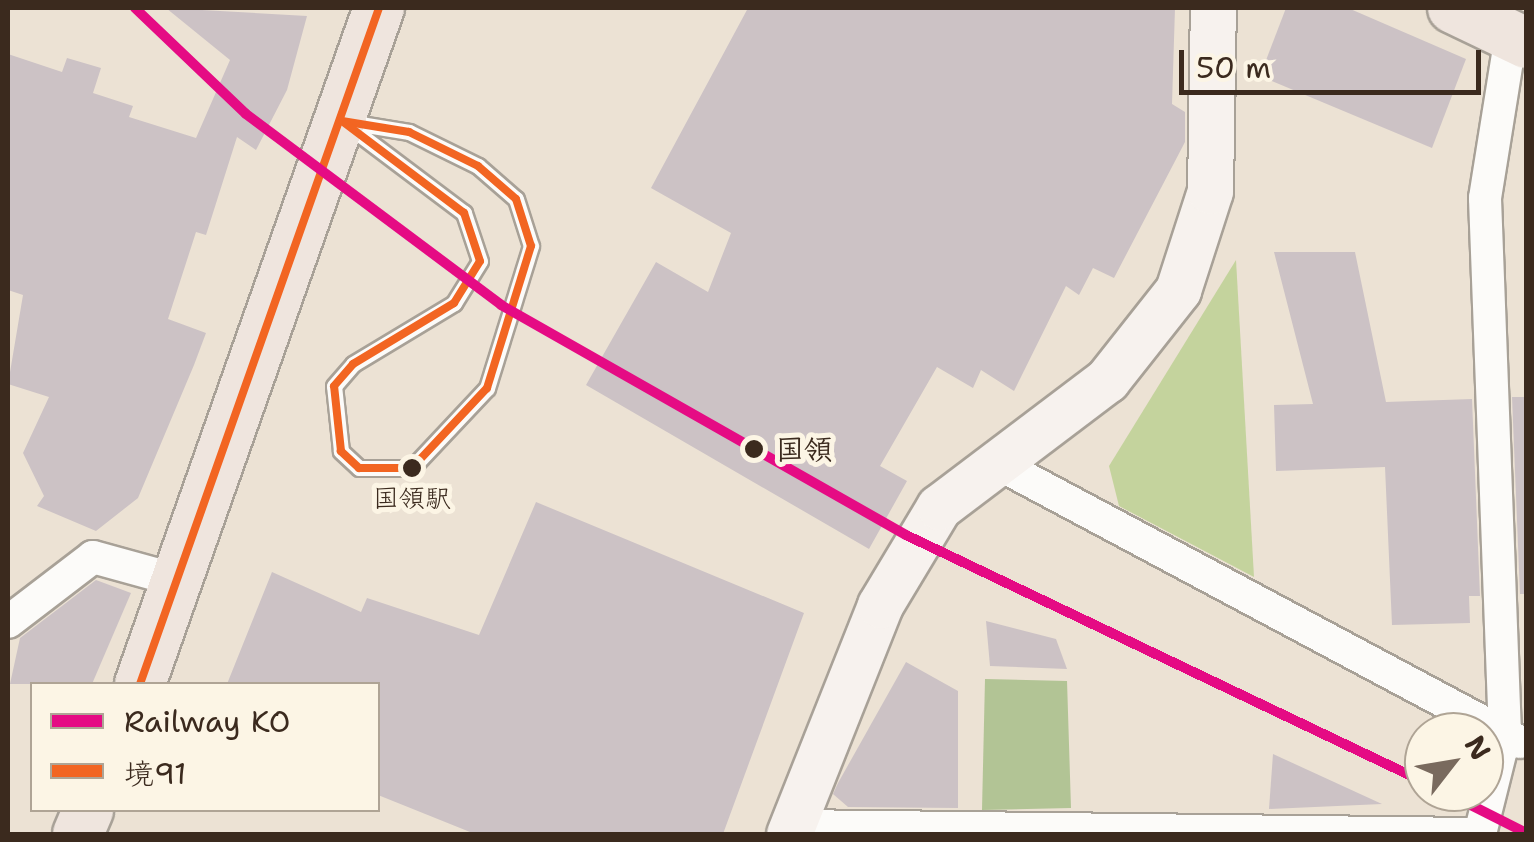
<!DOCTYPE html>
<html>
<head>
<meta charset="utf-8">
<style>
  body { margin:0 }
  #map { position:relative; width:1534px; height:842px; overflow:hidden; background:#ece2d4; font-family:"Shantell Sans","Klee One",sans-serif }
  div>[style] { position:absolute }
  .green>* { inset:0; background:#c4d39d }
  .forest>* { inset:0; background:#b2c495 }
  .building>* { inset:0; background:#ccc2c5 }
  .roads { filter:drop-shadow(2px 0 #a8a197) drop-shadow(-2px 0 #a8a197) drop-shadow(0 2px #a8a197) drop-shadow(0 -2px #a8a197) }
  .lane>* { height:15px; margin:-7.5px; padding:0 7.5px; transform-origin:7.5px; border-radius:7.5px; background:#fcfbf9 }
  .street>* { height:32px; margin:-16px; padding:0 16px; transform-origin:16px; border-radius:16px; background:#fcfbf9 }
  .secondary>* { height:45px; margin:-22.5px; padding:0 22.5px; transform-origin:22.5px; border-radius:22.5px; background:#f7f2ee }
  .primary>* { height:50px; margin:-25px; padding:0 25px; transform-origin:25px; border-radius:25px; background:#efe5de }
  .bus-1>* { height:8px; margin:-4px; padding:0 4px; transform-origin:4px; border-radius:4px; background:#f26522 }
  .rail-1>* { height:10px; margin:-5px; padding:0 5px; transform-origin:5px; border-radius:5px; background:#e50b84 }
  .dots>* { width:28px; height:28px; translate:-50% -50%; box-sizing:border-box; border:5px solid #fcf5e5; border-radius:50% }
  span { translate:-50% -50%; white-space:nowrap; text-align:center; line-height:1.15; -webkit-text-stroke:10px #fcf5e5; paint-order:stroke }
  .bus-label { font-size:26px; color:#3b2a1e }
  .stop-label { font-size:28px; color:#3b2a1e; font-weight:700 }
  .left { translate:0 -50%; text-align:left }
  .frame { position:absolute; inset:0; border:10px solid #3b2a1e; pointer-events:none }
  .legend { position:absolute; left:30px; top:682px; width:350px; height:130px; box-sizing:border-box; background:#fcf5e5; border:2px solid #afa495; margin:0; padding:12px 18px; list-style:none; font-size:30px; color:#3b2a1e }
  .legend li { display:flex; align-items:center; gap:20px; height:50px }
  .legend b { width:50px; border:2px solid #afa495 }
  .north { position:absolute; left:1404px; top:712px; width:100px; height:100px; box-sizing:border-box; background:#fcf5e5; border:2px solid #afa495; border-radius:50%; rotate:59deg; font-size:28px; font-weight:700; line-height:40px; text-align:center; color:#3b2a1e }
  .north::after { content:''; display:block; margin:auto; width:35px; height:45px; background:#796a5e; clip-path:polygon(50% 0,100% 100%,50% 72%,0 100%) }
  .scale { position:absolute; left:1179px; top:50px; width:302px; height:45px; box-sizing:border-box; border:5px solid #3b2a1e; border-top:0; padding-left:12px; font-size:30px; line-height:35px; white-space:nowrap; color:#3b2a1e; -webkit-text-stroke:8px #fcf5e5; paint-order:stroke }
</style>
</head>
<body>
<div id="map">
  <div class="green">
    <div style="clip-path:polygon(1236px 260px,1254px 577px,1119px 506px,1109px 466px)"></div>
  </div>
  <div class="forest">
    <div style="clip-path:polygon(985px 679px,1067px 681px,1071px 808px,982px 810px)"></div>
  </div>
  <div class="building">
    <div style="clip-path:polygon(166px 8px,307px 16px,287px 90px,256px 150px,237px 137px,206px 235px,196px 232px,168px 319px,206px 333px,194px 365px,138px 498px,96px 531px,37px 506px,44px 496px,23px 453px,49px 397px,8px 384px,23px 295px,8px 290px,8px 54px,62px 72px,67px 58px,101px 68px,93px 93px,133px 106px,129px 117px,196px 138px,230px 60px)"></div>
    <div style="clip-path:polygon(748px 8px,1175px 8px,1172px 104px,1185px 112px,1185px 142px,1114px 278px,1093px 268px,1079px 295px,1066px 286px,1014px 391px,981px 370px,973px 388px,937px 367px,880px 466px,907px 481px,869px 549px,586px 385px,656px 262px,708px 292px,731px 233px,651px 188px)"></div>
    <div style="clip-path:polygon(1286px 8px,1348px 8px,1466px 59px,1432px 148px,1260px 76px)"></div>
    <div style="clip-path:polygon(1274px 252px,1355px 252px,1386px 402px,1472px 399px,1480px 596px,1469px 596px,1470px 623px,1392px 625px,1385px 467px,1276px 471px,1274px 405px,1313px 404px)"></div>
    <div style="clip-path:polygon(1512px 397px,1526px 397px,1526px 594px,1520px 594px)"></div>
    <div style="clip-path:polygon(536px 502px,804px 613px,723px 834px,475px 834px,378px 795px,378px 684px,227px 684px,272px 572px,361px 612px,367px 598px,479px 635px)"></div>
    <div style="clip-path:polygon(96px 580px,131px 593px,92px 684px,10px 684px,20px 638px)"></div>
    <div style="clip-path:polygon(986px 621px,1056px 639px,1067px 669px,990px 666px)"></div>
    <div style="clip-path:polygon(906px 662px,958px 691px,958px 808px,848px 807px,833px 794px,838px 783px)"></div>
    <div style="clip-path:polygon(1273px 754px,1382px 804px,1269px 809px)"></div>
  </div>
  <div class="roads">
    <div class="lane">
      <div style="left:342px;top:121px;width:68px;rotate:9.3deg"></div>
      <div style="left:409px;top:132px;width:77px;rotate:26.2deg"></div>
      <div style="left:478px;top:166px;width:50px;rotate:41deg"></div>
      <div style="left:516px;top:199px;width:49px;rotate:72.3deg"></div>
      <div style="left:531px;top:246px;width:149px;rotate:107.2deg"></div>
      <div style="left:487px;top:388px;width:110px;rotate:133.2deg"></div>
      <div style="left:412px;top:468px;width:53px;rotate:180deg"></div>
      <div style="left:359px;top:468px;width:25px;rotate:-137deg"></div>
      <div style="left:341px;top:451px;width:65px;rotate:-96.1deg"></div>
      <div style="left:334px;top:386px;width:29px;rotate:-49deg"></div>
      <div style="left:353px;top:364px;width:118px;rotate:-31.1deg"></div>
      <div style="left:454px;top:303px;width:49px;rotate:-58.2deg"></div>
      <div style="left:480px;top:261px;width:51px;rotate:-108.4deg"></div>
      <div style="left:464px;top:213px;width:153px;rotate:-143deg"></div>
    </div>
    <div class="street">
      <div style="left:995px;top:462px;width:595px;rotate:28.07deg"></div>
      <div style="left:8px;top:622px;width:107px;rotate:-37.4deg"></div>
      <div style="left:93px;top:557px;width:94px;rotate:15.4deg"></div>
      <div style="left:791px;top:826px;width:689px;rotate:0.67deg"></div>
      <div style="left:1480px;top:834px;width:103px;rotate:-76deg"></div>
      <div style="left:1505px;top:734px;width:536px;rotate:-92.14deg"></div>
      <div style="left:1485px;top:198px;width:165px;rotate:-80.9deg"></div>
    </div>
    <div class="secondary">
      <div style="left:789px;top:834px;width:246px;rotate:-68.3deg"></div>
      <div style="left:880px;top:605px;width:114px;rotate:-59deg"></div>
      <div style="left:939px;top:507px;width:211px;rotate:-37.1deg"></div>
      <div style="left:1107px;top:380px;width:115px;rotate:-51.7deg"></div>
      <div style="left:1178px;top:290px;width:104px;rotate:-72.1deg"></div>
      <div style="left:1210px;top:191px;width:183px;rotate:-89.1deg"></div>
    </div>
    <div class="primary">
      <div style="left:1453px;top:8px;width:81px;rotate:25.6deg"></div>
      <div style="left:140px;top:684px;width:717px;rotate:-70.53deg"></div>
      <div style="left:78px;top:834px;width:26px;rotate:-67deg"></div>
    </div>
  </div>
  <div class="bus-1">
    <div style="left:342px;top:121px;width:68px;rotate:9.3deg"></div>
    <div style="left:409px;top:132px;width:77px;rotate:26.2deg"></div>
    <div style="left:478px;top:166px;width:50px;rotate:41deg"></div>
    <div style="left:516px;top:199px;width:49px;rotate:72.3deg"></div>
    <div style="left:531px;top:246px;width:149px;rotate:107.2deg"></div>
    <div style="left:487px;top:388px;width:110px;rotate:133.2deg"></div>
    <div style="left:412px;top:468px;width:53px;rotate:180deg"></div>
    <div style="left:359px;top:468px;width:25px;rotate:-137deg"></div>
    <div style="left:341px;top:451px;width:65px;rotate:-96.1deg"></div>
    <div style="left:334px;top:386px;width:29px;rotate:-49deg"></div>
    <div style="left:353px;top:364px;width:118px;rotate:-31.1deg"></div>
    <div style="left:454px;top:303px;width:49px;rotate:-58.2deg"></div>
    <div style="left:480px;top:261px;width:51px;rotate:-108.4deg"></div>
    <div style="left:464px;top:213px;width:153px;rotate:-143deg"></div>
    <div style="left:140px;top:684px;width:717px;rotate:-70.53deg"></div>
  </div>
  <div class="rail-1">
    <div style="left:135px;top:8px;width:153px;rotate:43.7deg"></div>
    <div style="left:246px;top:114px;width:319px;rotate:36.8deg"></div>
    <div style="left:501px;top:305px;width:466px;rotate:29.6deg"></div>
    <div style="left:906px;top:535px;width:574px;rotate:25.49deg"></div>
    <div style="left:1445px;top:792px;width:91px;rotate:26.8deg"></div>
  </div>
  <div class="dots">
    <div style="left:754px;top:449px;background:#3b2a1e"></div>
    <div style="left:412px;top:468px;background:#3b2a1e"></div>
  </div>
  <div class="bus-label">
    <span style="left:412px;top:498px">国領駅</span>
  </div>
  <div class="stop-label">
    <span class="left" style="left:776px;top:449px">国領</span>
  </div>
  <div class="frame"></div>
  <ul class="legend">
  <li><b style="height:12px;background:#e50b84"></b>Railway KO</li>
  <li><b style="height:12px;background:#f26522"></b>境91</li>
  </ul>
  <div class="north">N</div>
  <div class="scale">50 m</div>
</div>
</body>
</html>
